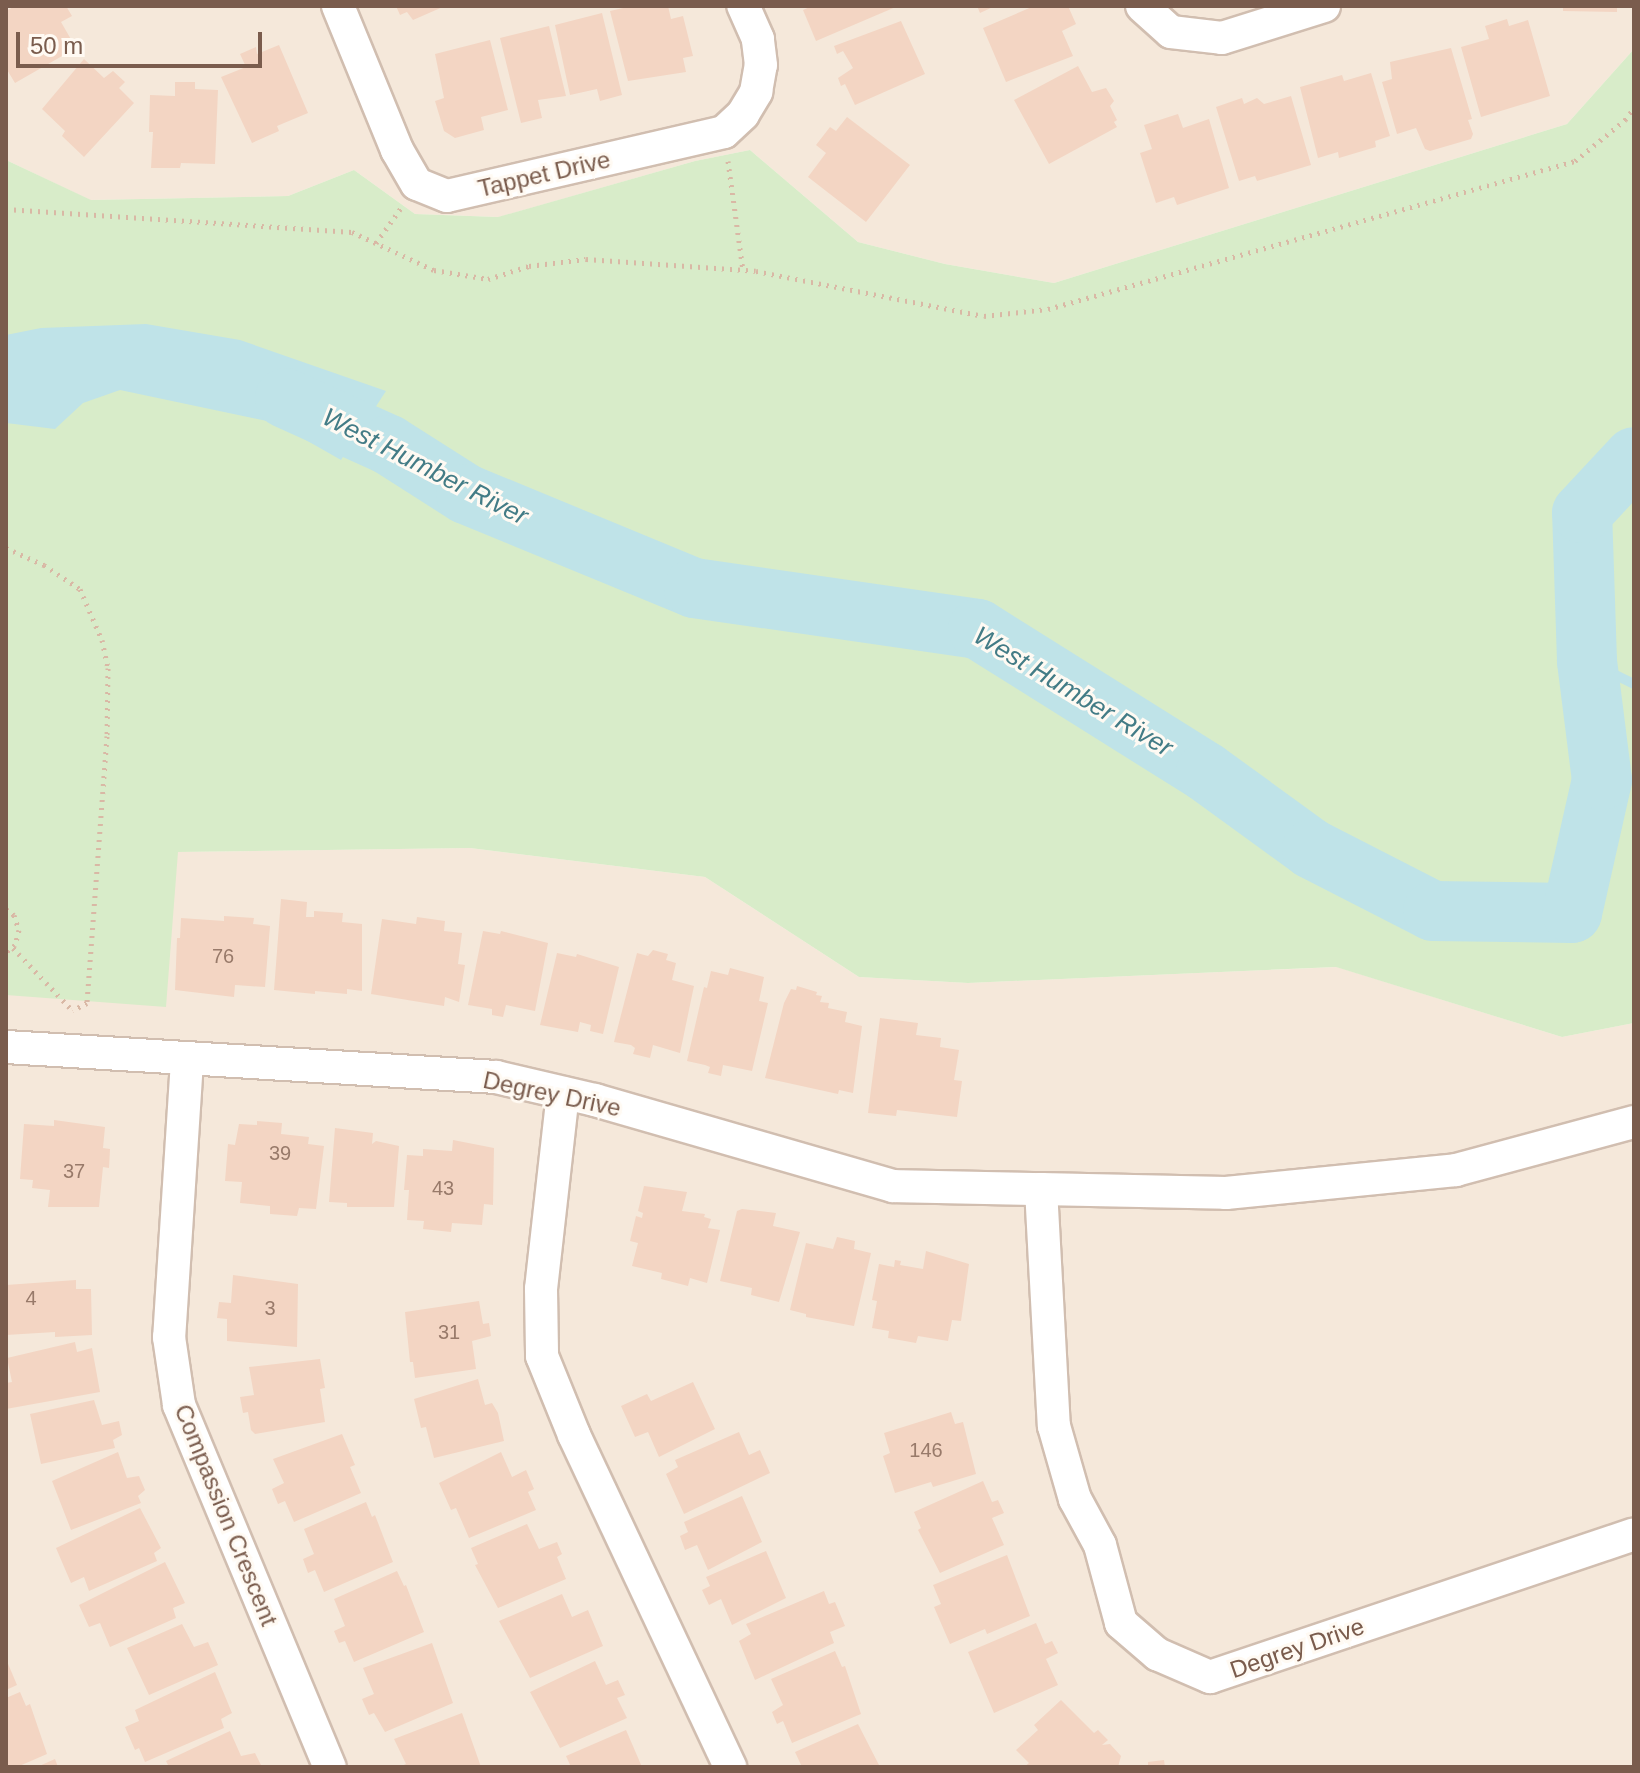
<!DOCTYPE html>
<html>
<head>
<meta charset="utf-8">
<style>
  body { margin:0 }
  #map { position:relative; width:1640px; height:1773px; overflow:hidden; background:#fdf6ec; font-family:Helvetica,sans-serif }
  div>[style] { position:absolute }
  .residential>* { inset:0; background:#f5e8da }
  .green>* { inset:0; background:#d8ecc9 }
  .water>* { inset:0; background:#bfe3e8 }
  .stream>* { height:10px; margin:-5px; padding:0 5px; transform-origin:5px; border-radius:5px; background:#bfe3e8 }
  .river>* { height:60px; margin:-30px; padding:0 30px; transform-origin:30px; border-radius:30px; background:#bfe3e8 }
  .building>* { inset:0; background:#f3d5c3 }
  .path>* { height:5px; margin-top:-2.5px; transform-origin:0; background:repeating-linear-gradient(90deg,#d9b8a5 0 2px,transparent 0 8px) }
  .roads { filter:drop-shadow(2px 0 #d1beb0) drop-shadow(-2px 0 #d1beb0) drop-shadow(0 2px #d1beb0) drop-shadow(0 -2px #d1beb0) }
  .minor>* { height:32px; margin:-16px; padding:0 16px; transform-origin:16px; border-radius:16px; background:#fff }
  span { translate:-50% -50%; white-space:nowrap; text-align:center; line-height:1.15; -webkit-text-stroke:6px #fffaf3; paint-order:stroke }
  .number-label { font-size:20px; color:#987a6a }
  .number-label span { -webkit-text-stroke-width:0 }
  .street-label { font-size:24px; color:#7a5c4d }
  .water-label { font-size:26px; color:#437c86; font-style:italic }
  .frame { position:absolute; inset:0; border:8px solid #7a5c4d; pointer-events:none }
  .scale { position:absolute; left:16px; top:32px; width:246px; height:36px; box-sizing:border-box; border:4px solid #7a5c4d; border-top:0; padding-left:10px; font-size:24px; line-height:28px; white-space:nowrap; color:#7a5c4d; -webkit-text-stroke:6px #fffaf3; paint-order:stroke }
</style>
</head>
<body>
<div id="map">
  <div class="residential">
    <div style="clip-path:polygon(6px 6px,1634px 6px,1634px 49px,1567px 124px,1054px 283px,945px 264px,858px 242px,750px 150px,695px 161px,499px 217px,415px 214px,354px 170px,288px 196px,90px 200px,6px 160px)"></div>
    <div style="clip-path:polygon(6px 839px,178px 852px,470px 848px,705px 877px,859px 977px,968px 983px,1337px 967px,1562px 1037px,1634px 1023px,1634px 1767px,6px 1767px)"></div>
  </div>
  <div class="green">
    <div style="clip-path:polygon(1634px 49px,1634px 1023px,1562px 1037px,1336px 967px,968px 983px,859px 977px,705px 877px,470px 848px,178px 852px,166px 1007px,6px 995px,6px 160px,91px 200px,288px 196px,354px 170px,415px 214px,498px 217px,695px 161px,750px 150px,858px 242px,945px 264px,1054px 283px,1567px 124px)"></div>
  </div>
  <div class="water">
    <div style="clip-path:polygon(146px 324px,240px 340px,386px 391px,341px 460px,276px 423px,120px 390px,83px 403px,55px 429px,6px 423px,6px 335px,41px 328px)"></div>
  </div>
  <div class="stream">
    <div style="left:1587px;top:661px;width:52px;rotate:26.1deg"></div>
  </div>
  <div class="river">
    <div style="left:285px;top:398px;width:114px;rotate:24.3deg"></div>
    <div style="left:389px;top:445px;width:91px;rotate:32.5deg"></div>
    <div style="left:466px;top:494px;width:247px;rotate:22.4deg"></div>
    <div style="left:694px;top:588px;width:287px;rotate:8.2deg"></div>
    <div style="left:978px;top:629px;width:269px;rotate:32.1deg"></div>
    <div style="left:1206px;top:772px;width:131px;rotate:36deg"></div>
    <div style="left:1312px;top:849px;width:136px;rotate:27.1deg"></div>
    <div style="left:1433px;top:911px;width:139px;rotate:0.8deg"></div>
    <div style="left:1572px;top:913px;width:136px;rotate:-77.3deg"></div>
    <div style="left:1602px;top:780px;width:120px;rotate:-97.2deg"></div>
    <div style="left:1587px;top:661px;width:148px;rotate:-91.9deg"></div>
    <div style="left:1582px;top:513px;width:76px;rotate:-47.1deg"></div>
  </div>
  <div class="building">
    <div style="clip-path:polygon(15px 6px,66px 6px,72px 16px,61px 22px,76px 48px,15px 83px,6px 68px,6px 11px)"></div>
    <div style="clip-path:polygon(396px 6px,445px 6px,413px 20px,407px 12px,400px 15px)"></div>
    <div style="clip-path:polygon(632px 6px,668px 6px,671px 19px,683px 16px,693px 56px,683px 58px,686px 72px,628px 81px,610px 11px)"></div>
    <div style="clip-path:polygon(812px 6px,898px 6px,816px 41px,803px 10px)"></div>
    <div style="clip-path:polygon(977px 6px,995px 6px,980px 13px)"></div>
    <div style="clip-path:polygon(1034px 6px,1068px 6px,1076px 24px,1062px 31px,1073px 56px,1006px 82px,983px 28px)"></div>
    <div style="clip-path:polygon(1563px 6px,1617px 6px,1617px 12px,1563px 11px)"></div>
    <div style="clip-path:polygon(602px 13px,622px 95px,600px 101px,597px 89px,570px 95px,555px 25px)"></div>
    <div style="clip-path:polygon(1507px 19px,1509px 26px,1528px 20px,1550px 96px,1481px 117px,1461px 47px,1489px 39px,1485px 26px)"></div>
    <div style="clip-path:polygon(901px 21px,925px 74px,855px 105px,845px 84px,841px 86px,838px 78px,853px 68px,843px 51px,837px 54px,834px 46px)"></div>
    <div style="clip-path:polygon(549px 26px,566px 96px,538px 100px,542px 118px,521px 123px,500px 38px)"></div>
    <div style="clip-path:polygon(490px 40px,508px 110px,481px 117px,484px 130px,455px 138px,444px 131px,435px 101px,444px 98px,435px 54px)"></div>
    <div style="clip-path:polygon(279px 45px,308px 113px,277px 126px,279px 131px,252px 143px,221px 77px,246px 67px,240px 54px,256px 47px,257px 54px)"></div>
    <div style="clip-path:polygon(1451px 48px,1472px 119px,1468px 120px,1473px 134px,1471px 139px,1430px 151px,1425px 149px,1416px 128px,1397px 134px,1382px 82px,1392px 79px,1390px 62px)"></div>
    <div style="clip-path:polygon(84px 59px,104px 78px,113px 71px,125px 82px,119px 88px,134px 103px,84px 157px,62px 136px,65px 131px,42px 109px)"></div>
    <div style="clip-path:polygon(1078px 66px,1092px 92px,1106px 88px,1114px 101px,1110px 106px,1117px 120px,1114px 122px,1117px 127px,1049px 164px,1014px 100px)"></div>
    <div style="clip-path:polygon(1371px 73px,1390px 136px,1375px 141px,1376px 147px,1339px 158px,1338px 152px,1318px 158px,1300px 87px,1342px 75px,1344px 81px)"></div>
    <div style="clip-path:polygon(175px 82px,195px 82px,195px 89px,218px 90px,215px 164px,181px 163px,180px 168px,151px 168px,153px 132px,149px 132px,150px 95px,175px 96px)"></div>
    <div style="clip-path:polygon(1291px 96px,1311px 165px,1257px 181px,1255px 176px,1239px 181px,1216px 107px,1242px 98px,1244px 104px,1257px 98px,1264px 104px)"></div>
    <div style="clip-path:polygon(1178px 114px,1183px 128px,1209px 119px,1229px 188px,1177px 205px,1174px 197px,1156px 203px,1140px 153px,1152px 149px,1144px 125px)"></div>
    <div style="clip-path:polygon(847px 117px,910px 165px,866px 222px,808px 177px,826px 153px,816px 145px,830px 127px,836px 131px)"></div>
    <div style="clip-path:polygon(281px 899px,307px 902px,306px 917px,314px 917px,314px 911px,343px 913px,342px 922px,362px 924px,362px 991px,347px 989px,347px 994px,315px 991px,315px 994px,274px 990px)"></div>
    <div style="clip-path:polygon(224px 916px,254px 918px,253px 924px,270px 926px,265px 987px,235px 985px,234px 997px,175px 990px,177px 938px,180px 938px,181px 918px,224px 921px)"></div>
    <div style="clip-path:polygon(417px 917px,445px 921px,444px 931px,462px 933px,458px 964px,465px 965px,459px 1002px,445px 997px,444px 1006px,371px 994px,382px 919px,416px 924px)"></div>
    <div style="clip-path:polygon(483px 931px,500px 934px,501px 931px,548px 943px,535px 1011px,506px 1005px,503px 1017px,492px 1015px,492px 1009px,468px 1005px)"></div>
    <div style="clip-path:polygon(653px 950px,668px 954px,666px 960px,676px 963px,672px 980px,694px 986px,680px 1053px,653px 1045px,650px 1058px,633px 1054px,635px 1048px,631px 1045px,614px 1042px,637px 953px,648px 956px)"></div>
    <div style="clip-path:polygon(557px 953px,576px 957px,577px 954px,619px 967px,603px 1034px,590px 1031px,591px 1025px,580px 1022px,578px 1032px,540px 1025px)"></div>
    <div style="clip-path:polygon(730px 968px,764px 977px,759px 1001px,768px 1003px,752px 1071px,723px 1065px,721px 1076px,708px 1073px,710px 1067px,705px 1065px,687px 1061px,704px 987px,707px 988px,711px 971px,728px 975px)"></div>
    <div style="clip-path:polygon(797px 986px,817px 992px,816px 995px,822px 996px,820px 1002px,829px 1003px,828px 1008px,847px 1012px,845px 1022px,862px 1026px,853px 1093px,839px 1090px,838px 1094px,765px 1078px,784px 1003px,791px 989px,796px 990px)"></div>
    <div style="clip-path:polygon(880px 1018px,918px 1023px,916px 1035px,941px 1038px,940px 1047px,959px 1050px,954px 1080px,962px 1081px,957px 1117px,897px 1110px,896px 1116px,868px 1113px)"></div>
    <div style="clip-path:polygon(54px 1120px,105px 1127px,103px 1148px,110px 1149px,109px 1168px,103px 1167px,99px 1207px,48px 1207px,50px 1190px,32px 1188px,33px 1180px,20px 1179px,24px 1124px,54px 1126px)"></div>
    <div style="clip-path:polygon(257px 1121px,282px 1123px,281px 1134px,309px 1137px,308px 1144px,324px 1146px,316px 1209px,299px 1208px,297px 1216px,270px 1214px,270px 1206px,240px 1203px,242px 1182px,225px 1181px,228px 1144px,235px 1145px,239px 1124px,257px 1125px)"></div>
    <div style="clip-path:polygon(335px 1128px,373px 1133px,372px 1144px,376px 1141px,399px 1146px,394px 1207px,347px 1207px,347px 1203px,329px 1202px)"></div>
    <div style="clip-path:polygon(453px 1140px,494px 1148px,493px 1205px,484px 1204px,482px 1225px,452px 1223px,451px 1232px,423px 1229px,424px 1221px,407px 1220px,409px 1190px,404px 1190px,407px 1155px,423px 1156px,423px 1149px,452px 1151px)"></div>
    <div style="clip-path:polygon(644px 1186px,687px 1192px,682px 1211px,705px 1214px,704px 1217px,711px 1219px,708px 1228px,720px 1230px,707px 1283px,690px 1278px,688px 1286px,661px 1279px,662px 1273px,632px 1266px,638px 1243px,630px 1241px,636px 1216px,642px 1218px,643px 1213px,638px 1211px)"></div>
    <div style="clip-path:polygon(742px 1209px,776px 1213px,773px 1226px,800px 1232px,779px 1302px,751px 1295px,752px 1288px,720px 1281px,737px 1211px)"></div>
    <div style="clip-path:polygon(837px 1237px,855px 1241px,854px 1249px,871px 1253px,854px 1326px,806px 1317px,806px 1314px,790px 1310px,806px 1243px,833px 1249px)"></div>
    <div style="clip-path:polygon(926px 1251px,969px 1264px,961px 1321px,952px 1320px,948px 1341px,918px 1336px,916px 1343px,888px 1338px,889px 1331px,872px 1328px,877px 1301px,872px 1300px,879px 1264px,894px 1267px,895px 1260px,901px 1261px,900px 1265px,923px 1269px)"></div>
    <div style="clip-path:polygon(233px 1275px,298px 1284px,297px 1347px,227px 1341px,227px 1319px,217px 1318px,219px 1302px,231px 1303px)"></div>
    <div style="clip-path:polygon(76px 1280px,76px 1289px,91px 1289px,92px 1335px,55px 1337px,55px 1332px,6px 1335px,6px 1285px)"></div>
    <div style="clip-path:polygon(479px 1301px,483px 1324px,489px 1323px,491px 1336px,472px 1341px,476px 1369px,415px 1378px,413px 1362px,410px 1362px,405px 1312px)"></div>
    <div style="clip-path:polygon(75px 1342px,77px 1352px,92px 1348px,100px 1392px,6px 1409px,6px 1383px,12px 1382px,7px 1358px)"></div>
    <div style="clip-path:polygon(320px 1359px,325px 1388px,320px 1389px,325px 1422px,255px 1434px,251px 1430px,248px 1412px,243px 1413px,240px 1397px,254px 1395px,249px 1367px)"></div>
    <div style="clip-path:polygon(478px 1379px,485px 1405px,492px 1403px,498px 1413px,504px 1441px,434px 1458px,426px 1427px,421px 1428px,414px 1399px)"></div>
    <div style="clip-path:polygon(693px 1382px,715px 1429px,659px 1457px,648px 1432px,635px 1437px,621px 1406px,647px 1394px,651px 1401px)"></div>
    <div style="clip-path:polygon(94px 1400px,102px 1425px,119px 1421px,122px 1435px,113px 1440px,115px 1448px,41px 1464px,30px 1414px)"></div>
    <div style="clip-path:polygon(951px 1412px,955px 1424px,963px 1422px,976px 1474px,933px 1487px,931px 1482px,895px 1493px,883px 1456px,890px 1453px,884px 1433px)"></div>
    <div style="clip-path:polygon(739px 1432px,749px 1455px,760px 1450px,770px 1473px,684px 1514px,666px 1474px,678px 1467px,675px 1460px)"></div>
    <div style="clip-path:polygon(342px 1434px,355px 1465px,350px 1467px,361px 1493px,294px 1522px,285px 1501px,278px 1504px,272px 1489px,284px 1483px,273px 1459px)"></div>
    <div style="clip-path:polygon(118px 1452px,127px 1478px,139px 1476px,145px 1490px,138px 1496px,141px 1503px,71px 1530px,52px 1481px)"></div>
    <div style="clip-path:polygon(501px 1452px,512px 1477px,526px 1470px,534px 1489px,528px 1492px,536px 1510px,469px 1538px,456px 1508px,451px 1510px,439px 1483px)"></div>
    <div style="clip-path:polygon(983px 1481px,992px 1502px,998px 1500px,1004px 1513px,992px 1518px,1004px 1545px,940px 1573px,918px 1530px,921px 1528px,914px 1512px)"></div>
    <div style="clip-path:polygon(742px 1496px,762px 1542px,708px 1570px,697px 1545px,685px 1550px,680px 1536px,688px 1532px,684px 1522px)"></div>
    <div style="clip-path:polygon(366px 1502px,372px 1517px,375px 1515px,393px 1562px,324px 1592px,315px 1570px,308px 1573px,303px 1559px,314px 1554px,304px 1529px)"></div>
    <div style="clip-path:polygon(140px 1508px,161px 1548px,154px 1553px,157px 1561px,89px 1591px,84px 1577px,71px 1583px,56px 1548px)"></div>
    <div style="clip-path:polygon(527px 1524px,539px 1549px,557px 1542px,562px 1554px,557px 1557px,566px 1579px,498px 1608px,475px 1565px,478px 1564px,471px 1548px)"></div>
    <div style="clip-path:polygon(766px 1551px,786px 1598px,732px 1625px,721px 1599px,709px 1605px,702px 1590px,710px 1586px,706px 1577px)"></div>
    <div style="clip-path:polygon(1007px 1555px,1030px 1616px,987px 1634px,985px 1629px,950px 1644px,934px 1607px,941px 1604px,933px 1585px)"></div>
    <div style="clip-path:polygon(165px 1562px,185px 1603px,173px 1608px,176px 1618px,110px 1647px,100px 1623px,89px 1627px,79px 1605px)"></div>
    <div style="clip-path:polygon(397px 1571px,404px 1586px,406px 1585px,424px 1632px,354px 1662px,345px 1641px,339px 1643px,334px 1631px,345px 1626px,334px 1599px)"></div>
    <div style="clip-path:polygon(824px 1591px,829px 1604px,835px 1602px,845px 1626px,830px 1632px,834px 1643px,755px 1680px,739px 1641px,751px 1634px,746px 1624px)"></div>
    <div style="clip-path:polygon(562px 1594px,572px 1617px,588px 1610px,603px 1646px,530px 1678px,499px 1621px)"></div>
    <div style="clip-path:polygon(1036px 1623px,1045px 1644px,1052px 1641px,1058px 1653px,1046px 1659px,1058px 1685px,994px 1713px,968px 1652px)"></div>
    <div style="clip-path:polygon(182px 1624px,194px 1647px,208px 1642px,218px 1665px,149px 1695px,127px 1648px)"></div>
    <div style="clip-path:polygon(432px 1643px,453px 1703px,385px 1732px,374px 1713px,369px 1715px,362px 1699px,374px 1694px,363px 1668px)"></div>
    <div style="clip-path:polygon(835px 1651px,842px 1667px,845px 1666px,861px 1714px,792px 1743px,783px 1721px,777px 1724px,772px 1712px,783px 1705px,771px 1679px)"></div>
    <div style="clip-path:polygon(6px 1659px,17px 1685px,6px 1690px)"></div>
    <div style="clip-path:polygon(595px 1661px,606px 1685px,618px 1680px,625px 1695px,617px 1698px,627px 1718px,560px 1748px,530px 1692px)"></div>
    <div style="clip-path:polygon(215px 1672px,232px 1713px,221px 1719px,224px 1728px,145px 1762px,139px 1748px,135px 1750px,125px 1727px,139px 1721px,135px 1710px)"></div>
    <div style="clip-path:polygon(20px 1692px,26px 1706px,30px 1704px,47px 1754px,17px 1767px,6px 1767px,6px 1698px)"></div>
    <div style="clip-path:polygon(1061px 1700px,1094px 1733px,1098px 1730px,1108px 1740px,1102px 1745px,1110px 1744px,1121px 1756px,1118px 1767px,1024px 1767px,1029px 1763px,1016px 1750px,1038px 1730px,1034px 1725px)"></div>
    <div style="clip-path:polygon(462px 1713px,481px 1767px,399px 1767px,406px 1764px,394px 1739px)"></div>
    <div style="clip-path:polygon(858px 1724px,880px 1767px,802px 1767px,795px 1752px)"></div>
    <div style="clip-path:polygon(626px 1730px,642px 1767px,571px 1767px,566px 1756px)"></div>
    <div style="clip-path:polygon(230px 1731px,241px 1756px,255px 1753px,262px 1767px,169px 1767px,166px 1761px)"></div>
    <div style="clip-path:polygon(55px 1759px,58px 1767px,37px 1767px)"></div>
    <div style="clip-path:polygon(1164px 1760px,1165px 1767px,1148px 1767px,1148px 1762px)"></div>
  </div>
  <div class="path">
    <div style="left:728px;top:161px;width:110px;rotate:82.2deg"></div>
    <div style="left:6px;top:209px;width:347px;rotate:3.8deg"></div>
    <div style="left:352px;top:232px;width:90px;rotate:24.9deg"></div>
    <div style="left:434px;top:270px;width:55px;rotate:9.5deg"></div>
    <div style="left:488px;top:279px;width:43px;rotate:-17.6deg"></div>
    <div style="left:529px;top:266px;width:57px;rotate:-7deg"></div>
    <div style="left:586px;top:259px;width:170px;rotate:4deg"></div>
    <div style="left:756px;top:271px;width:232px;rotate:11.2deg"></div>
    <div style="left:984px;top:316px;width:64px;rotate:-6.2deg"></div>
    <div style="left:1048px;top:309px;width:547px;rotate:-15.69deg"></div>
    <div style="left:1575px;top:161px;width:65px;rotate:-39.4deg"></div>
    <div style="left:1625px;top:120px;width:15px;rotate:-53deg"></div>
    <div style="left:376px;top:243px;width:43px;rotate:-54.5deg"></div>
    <div style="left:6px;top:548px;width:42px;rotate:24.1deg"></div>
    <div style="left:44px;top:565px;width:43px;rotate:33.7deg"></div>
    <div style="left:80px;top:589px;width:56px;rotate:66.7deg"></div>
    <div style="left:102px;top:640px;width:29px;rotate:78deg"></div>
    <div style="left:108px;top:668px;width:68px;rotate:90.8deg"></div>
    <div style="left:107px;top:736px;width:268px;rotate:94.3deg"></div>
    <div style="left:87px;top:1003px;width:16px;rotate:153deg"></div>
    <div style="left:6px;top:909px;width:10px;rotate:37deg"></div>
    <div style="left:14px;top:915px;width:16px;rotate:72deg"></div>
    <div style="left:19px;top:930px;width:16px;rotate:105deg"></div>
    <div style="left:15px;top:945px;width:11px;rotate:142deg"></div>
    <div style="left:13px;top:948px;width:87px;rotate:46.4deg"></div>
  </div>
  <div class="roads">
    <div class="minor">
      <div style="left:338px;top:6px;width:156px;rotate:67.7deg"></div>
      <div style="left:397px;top:150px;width:39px;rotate:60deg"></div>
      <div style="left:417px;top:184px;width:32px;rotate:22deg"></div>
      <div style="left:447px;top:196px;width:284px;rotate:-13deg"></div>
      <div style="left:724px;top:132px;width:26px;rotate:-43deg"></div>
      <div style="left:743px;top:114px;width:26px;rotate:-59deg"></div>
      <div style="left:756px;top:92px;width:27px;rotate:-80deg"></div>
      <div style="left:761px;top:65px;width:26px;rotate:-97deg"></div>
      <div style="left:758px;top:39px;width:36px;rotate:-114deg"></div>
      <div style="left:1142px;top:6px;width:39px;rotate:42deg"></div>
      <div style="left:1171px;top:32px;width:51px;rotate:6.7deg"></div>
      <div style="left:1222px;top:38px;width:107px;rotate:-17.4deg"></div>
      <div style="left:6px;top:1047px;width:491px;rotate:3.5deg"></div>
      <div style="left:496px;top:1077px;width:102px;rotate:13.1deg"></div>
      <div style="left:595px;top:1100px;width:310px;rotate:16.1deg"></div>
      <div style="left:893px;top:1186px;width:148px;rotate:1.2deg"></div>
      <div style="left:1041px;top:1189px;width:237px;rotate:86.9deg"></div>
      <div style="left:1054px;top:1426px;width:76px;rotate:74deg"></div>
      <div style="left:1075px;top:1499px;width:52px;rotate:61.5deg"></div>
      <div style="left:1100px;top:1545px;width:81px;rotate:74.9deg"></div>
      <div style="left:1121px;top:1623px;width:48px;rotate:40.7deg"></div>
      <div style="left:1157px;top:1654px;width:58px;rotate:23.5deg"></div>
      <div style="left:1210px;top:1677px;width:447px;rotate:-18.6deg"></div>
      <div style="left:187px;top:1061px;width:277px;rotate:93.7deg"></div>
      <div style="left:169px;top:1337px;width:69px;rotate:81.6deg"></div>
      <div style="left:179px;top:1405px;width:392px;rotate:67.4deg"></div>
      <div style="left:563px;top:1093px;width:197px;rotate:96.4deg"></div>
      <div style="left:541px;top:1289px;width:67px;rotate:89.1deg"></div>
      <div style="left:542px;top:1356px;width:85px;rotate:67.9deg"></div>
      <div style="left:574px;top:1435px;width:367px;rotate:64.8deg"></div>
      <div style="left:1041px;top:1189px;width:185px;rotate:1.2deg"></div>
      <div style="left:1226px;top:1193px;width:231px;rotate:-5.7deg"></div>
      <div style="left:1456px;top:1170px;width:184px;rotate:-15.1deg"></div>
    </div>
  </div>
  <div class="number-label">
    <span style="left:223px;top:956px">76</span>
    <span style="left:280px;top:1153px">39</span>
    <span style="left:74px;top:1171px">37</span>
    <span style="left:443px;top:1188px">43</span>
    <span style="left:31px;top:1298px">4</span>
    <span style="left:270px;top:1308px">3</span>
    <span style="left:449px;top:1332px">31</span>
    <span style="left:926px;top:1450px">146</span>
  </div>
  <div class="street-label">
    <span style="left:544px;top:174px;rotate:-13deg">Tappet Drive</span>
    <span style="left:552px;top:1094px;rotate:12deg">Degrey Drive</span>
    <span style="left:226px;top:1515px;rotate:68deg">Compassion Crescent</span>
    <span style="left:1297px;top:1648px;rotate:-19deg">Degrey Drive</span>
  </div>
  <div class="water-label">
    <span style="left:425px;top:467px;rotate:27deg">West Humber River</span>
    <span style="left:1073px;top:692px;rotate:31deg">West Humber River</span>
  </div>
  <div class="frame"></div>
  <div class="scale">50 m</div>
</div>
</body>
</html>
